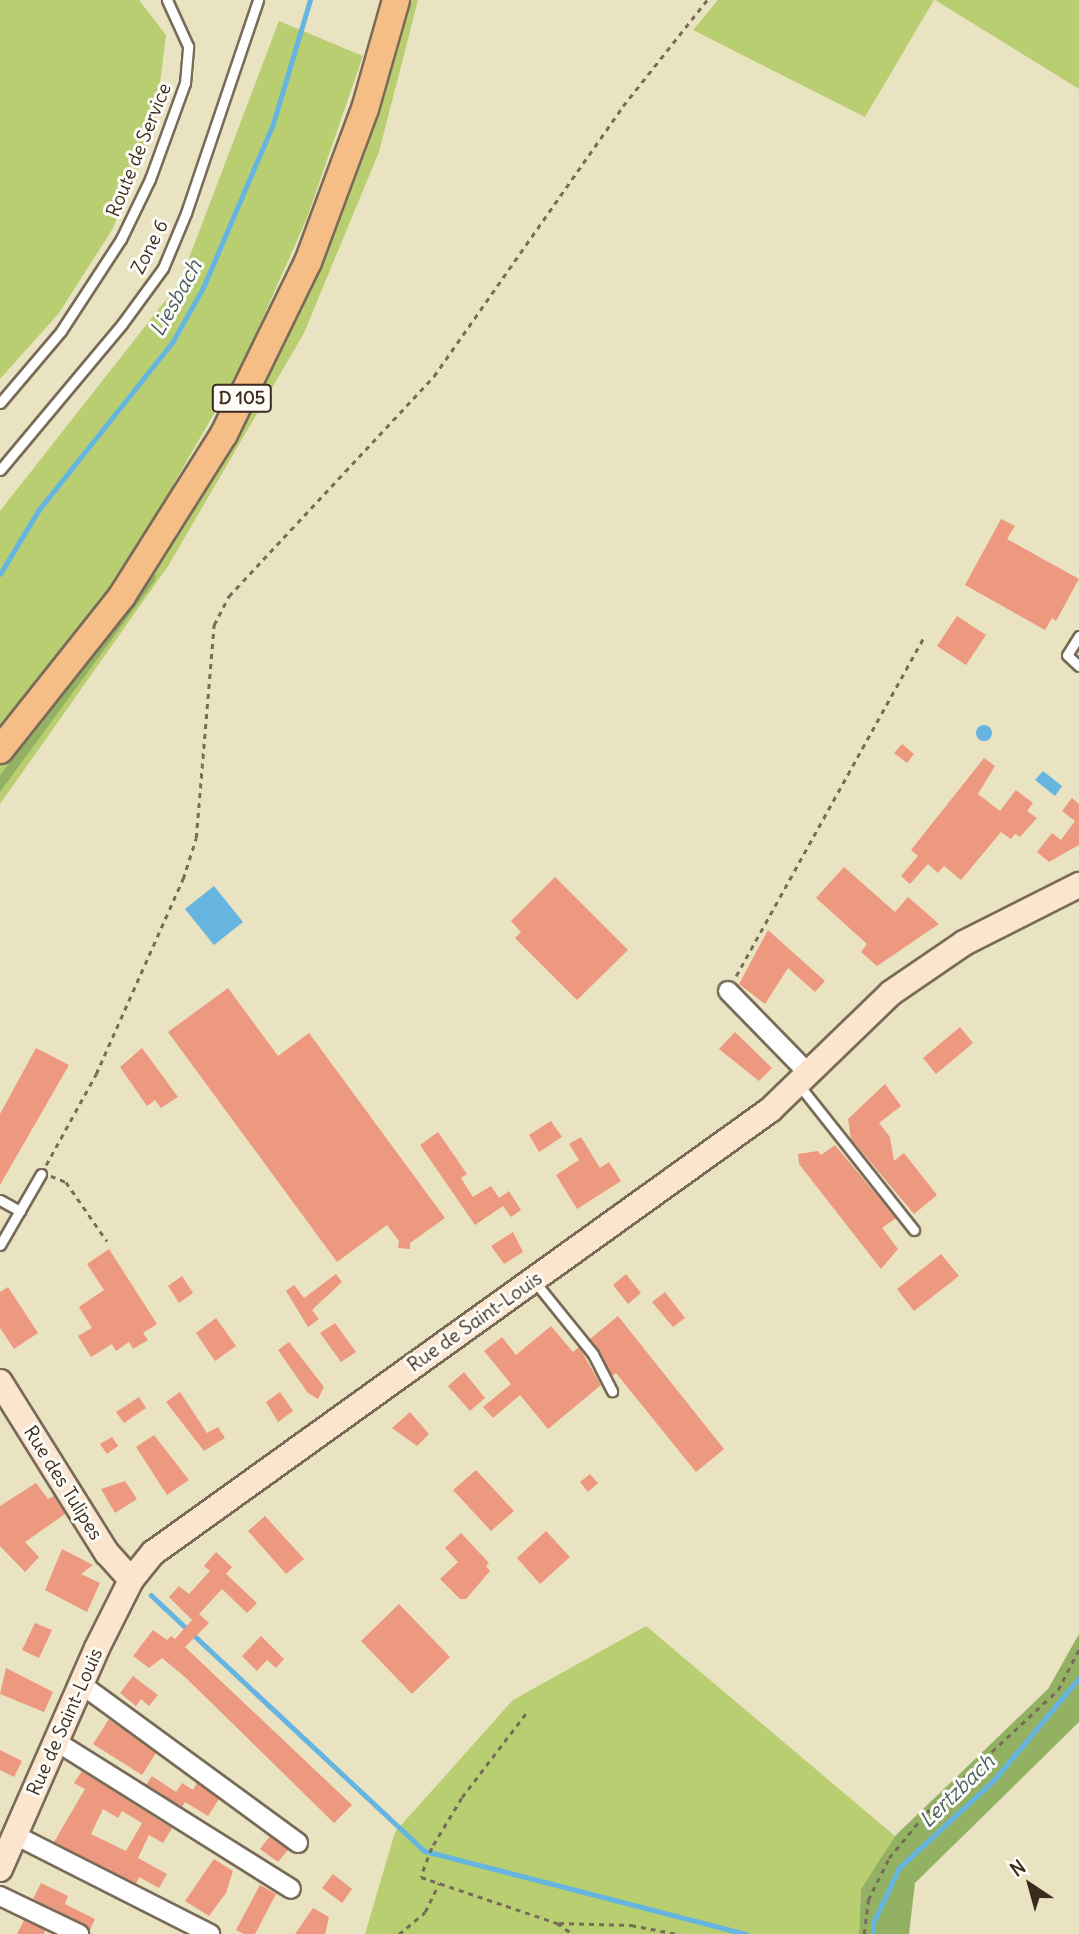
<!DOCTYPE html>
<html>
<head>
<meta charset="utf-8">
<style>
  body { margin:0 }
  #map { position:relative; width:1079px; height:1934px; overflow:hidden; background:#e9e3c2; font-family:Delius,sans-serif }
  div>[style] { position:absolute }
  .green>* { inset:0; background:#b9ce71 }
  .forest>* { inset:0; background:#92b163 }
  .water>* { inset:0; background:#66b5e1 }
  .round { border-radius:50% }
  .stream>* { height:4.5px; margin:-2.25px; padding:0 2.25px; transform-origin:2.25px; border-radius:2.25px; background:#66b5e1 }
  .building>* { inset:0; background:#ed997f }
  .path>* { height:2.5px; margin-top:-1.25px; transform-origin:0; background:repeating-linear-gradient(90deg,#786b57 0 5px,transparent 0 10px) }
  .roads { filter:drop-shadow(2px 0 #786b57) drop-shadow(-2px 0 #786b57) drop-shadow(0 2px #786b57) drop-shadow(0 -2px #786b57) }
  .lane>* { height:9px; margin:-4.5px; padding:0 4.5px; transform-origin:4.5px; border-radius:4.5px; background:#fff }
  .street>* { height:18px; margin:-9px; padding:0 9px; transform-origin:9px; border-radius:9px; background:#fff }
  .secondary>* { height:24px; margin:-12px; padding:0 12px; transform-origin:12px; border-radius:12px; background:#fbe5cf }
  .primary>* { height:26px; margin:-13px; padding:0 13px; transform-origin:13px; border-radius:13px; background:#f6be87 }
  span { translate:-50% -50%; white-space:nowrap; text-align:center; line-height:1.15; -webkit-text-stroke:6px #fdfcf7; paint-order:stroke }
  .shield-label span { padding:2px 5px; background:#fdfcf7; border:2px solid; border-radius:5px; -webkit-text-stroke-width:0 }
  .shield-label { font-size:18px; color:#3b2a1e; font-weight:700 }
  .street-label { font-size:19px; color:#3b2a1e }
  .water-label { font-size:21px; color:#4a5b62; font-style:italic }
  .north { position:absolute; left:995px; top:1850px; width:70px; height:70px; -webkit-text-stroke:5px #fdfcf7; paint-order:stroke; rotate:324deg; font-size:19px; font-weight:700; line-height:28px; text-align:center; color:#3b2a1e }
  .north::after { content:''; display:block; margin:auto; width:24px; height:32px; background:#3b2a1e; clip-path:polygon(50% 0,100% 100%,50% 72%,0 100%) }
</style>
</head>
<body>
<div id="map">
  <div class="green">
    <div style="clip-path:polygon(0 0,139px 0,166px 35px,154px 132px,112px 230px,59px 313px,0 379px)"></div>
    <div style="clip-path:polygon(405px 0,418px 0,379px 152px,304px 333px,168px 566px,0 804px,0 765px,31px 731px,233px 435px)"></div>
    <div style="clip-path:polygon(718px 0,934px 0,865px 117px,693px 30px)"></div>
    <div style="clip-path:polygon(935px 0,1079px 0,1079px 89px)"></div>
    <div style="clip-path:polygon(279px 21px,363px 56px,307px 218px,242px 365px,173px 485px,179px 490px,106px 601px,0 734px,0 511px,180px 282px)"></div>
    <div style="clip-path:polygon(646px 1626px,895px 1836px,861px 1889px,859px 1934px,365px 1934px,395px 1832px,513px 1700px)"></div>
  </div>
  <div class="forest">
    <div style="clip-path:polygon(156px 573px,155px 580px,0 792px,0 775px)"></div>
    <div style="clip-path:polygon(1079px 1634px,1079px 1722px,915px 1883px,909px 1934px,859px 1934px,861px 1889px,895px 1836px,1048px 1689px)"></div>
  </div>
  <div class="water">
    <div class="round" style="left:976px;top:725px;width:16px;height:16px"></div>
    <div style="clip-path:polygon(1043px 771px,1062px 786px,1055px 796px,1035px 780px)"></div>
    <div style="clip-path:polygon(214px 886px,243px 922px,214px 945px,185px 909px)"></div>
  </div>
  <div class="stream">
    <div style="left:0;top:574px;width:74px;rotate:-58.9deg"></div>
    <div style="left:38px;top:511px;width:217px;rotate:-51.5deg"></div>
    <div style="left:173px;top:341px;width:61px;rotate:-60.5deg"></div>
    <div style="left:203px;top:288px;width:178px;rotate:-66.9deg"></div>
    <div style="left:273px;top:124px;width:129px;rotate:-73.4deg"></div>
    <div style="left:151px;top:1595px;width:375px;rotate:43.1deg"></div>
    <div style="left:425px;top:1851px;width:332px;rotate:14.5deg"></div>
    <div style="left:873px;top:1934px;width:11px;rotate:-90deg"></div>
    <div style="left:873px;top:1923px;width:61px;rotate:-64.7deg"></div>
    <div style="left:899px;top:1868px;width:129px;rotate:-42.8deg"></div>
    <div style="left:994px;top:1780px;width:133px;rotate:-50.2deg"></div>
  </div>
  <div class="building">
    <div style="clip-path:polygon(1001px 519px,1015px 526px,1007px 539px,1079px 579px,1056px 621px,1052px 618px,1045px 630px,965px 585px)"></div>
    <div style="clip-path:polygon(957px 616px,986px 635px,966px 665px,937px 646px)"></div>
    <div style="clip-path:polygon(902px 744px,914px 754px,907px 763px,894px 753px)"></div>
    <div style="clip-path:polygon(984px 758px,995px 766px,978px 794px,1000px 811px,1016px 790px,1033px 803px,1027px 811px,1037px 818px,1020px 837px,1015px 834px,1011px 839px,1001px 832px,961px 880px,944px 866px,938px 873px,928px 864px,910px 884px,901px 876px,918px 856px,911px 850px)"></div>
    <div style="clip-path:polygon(1072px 798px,1079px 804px,1079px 845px,1049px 862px,1037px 852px,1052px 833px,1061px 840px,1075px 821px,1062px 811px)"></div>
    <div style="clip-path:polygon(844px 867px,895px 912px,908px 897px,939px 924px,877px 966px,861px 952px,867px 944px,816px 898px)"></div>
    <div style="clip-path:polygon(555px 877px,628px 950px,577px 1000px,515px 938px,521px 932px,511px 921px)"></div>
    <div style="clip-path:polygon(768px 930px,825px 981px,815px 992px,788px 968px,765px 1004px,739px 984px)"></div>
    <div style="clip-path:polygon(228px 988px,278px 1056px,309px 1033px,445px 1218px,410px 1243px,410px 1249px,398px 1248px,399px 1241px,387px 1225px,337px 1262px,168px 1032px)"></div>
    <div style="clip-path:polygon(960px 1027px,973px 1043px,936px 1074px,923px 1058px)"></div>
    <div style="clip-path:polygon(735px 1032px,772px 1068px,759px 1081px,719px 1049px)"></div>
    <div style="clip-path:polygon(36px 1048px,69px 1065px,0 1185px,0 1114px)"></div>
    <div style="clip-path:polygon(142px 1048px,178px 1097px,161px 1108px,155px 1100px,147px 1106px,120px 1067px)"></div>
    <div style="clip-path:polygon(885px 1084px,901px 1106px,879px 1123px,890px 1137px,894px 1161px,904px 1153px,937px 1195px,914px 1214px,851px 1139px,848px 1119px)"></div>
    <div style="clip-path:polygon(551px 1121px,562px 1137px,539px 1152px,529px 1135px)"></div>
    <div style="clip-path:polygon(438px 1132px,467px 1174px,461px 1178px,473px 1197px,491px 1186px,499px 1198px,509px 1191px,521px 1210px,511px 1217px,503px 1206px,475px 1225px,420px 1145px)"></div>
    <div style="clip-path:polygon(581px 1137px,600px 1168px,609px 1162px,621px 1181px,577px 1209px,556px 1175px,579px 1160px,569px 1144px)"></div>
    <div style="clip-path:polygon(835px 1145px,896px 1218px,882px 1228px,898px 1249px,881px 1269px,799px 1164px,798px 1154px,818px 1151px,821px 1155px)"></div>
    <div style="clip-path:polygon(513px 1232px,523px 1252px,504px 1264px,491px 1246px)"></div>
    <div style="clip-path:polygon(109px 1249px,157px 1324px,143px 1333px,148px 1340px,133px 1349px,129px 1342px,116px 1351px,112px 1344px,91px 1357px,78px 1336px,92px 1328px,79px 1307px,104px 1290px,87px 1264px)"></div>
    <div style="clip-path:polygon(941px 1254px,959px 1276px,914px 1311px,897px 1289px)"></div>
    <div style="clip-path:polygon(336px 1274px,342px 1282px,312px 1310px,319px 1319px,308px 1327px,286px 1291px,294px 1285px,304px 1298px)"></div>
    <div style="clip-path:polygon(626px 1274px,641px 1293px,628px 1304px,613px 1285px)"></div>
    <div style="clip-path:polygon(182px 1276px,193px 1293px,179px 1303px,168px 1286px)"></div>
    <div style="clip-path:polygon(8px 1287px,38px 1333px,14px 1349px,0 1328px,0 1292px)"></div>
    <div style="clip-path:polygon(665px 1292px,685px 1318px,673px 1327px,652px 1302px)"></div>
    <div style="clip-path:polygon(618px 1316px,724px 1449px,696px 1472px,616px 1373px,612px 1376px,590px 1339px)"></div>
    <div style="clip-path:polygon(216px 1318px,236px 1346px,215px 1361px,196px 1333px)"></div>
    <div style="clip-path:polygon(335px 1323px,356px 1352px,341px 1362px,320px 1333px)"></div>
    <div style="clip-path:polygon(551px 1326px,573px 1352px,579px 1347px,601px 1385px,548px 1429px,520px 1395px,493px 1418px,483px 1407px,511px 1384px,484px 1351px,502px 1337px,516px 1355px)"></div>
    <div style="clip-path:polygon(289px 1342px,324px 1387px,318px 1399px,308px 1393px,278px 1350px)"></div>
    <div style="clip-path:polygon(464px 1372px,485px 1398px,470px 1411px,448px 1386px)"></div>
    <div style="clip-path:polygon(180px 1392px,207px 1433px,218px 1427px,225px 1438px,204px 1451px,166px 1402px)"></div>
    <div style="clip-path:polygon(280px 1392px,293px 1411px,278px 1422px,266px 1402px)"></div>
    <div style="clip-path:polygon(139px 1397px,146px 1408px,124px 1423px,116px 1412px)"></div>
    <div style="clip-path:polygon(410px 1412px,429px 1434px,417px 1446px,392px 1428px)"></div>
    <div style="clip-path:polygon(154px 1435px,189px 1480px,167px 1495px,136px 1447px)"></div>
    <div style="clip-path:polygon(112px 1437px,118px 1446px,107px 1454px,100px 1444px)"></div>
    <div style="clip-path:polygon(476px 1470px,514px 1511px,491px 1531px,453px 1490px)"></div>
    <div style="clip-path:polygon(590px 1474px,598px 1483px,588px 1492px,580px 1482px)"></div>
    <div style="clip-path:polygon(125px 1481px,137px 1499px,115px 1513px,101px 1489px)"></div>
    <div style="clip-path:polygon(36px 1483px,48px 1499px,54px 1496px,65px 1514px,25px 1542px,39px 1557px,25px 1572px,0 1546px,0 1506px)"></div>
    <div style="clip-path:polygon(265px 1516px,304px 1559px,286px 1574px,248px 1531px)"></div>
    <div style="clip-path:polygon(546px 1531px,570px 1557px,540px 1584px,517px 1558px)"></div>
    <div style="clip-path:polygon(461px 1533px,489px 1563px,486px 1566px,490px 1571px,466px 1599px,460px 1599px,440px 1579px,458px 1562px,445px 1548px)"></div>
    <div style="clip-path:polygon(62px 1549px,93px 1565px,81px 1574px,100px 1583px,87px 1612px,45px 1590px)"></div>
    <div style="clip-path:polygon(216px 1552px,232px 1567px,226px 1574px,257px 1603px,247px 1613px,222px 1589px,199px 1614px,209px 1623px,185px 1647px,352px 1805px,334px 1823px,185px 1677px,162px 1658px,149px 1668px,133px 1656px,153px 1630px,167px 1640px,171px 1636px,175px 1639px,192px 1620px,169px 1597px,179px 1586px,189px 1594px,210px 1571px,204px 1566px)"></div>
    <div style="clip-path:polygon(399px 1604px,450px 1657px,412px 1694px,361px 1641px)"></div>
    <div style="clip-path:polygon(35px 1623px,52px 1630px,39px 1658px,22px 1650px)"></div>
    <div style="clip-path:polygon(261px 1636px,284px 1659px,276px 1668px,267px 1660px,257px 1671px,242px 1656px)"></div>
    <div style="clip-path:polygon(6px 1668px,53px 1692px,44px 1712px,0 1694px)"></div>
    <div style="clip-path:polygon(133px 1676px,158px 1695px,149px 1706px,141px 1699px,136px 1706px,120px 1693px)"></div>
    <div style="clip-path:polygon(109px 1719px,156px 1753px,142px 1775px,93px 1744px)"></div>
    <div style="clip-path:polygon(0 1750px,22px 1761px,14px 1777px,0 1770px)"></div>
    <div style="clip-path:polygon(evenodd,82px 1771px,172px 1828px,163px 1843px,149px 1835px,138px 1858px,167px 1874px,159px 1888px,139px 1877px,136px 1884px,54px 1842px,85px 1789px,74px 1783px,82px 1771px,103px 1809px,118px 1818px,122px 1811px,142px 1823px,126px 1851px,91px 1834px,103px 1809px)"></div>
    <div style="clip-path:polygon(152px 1776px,176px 1792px,182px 1783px,193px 1790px,197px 1783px,219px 1799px,208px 1816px,185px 1802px,182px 1807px,146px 1785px)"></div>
    <div style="clip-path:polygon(270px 1836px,288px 1850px,278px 1862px,260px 1849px)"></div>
    <div style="clip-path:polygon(214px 1859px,233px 1871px,226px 1893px,209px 1916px,185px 1901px)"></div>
    <div style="clip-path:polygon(333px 1874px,352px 1889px,342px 1903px,322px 1888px)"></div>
    <div style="clip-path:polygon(41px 1883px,68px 1896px,65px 1904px,95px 1919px,90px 1930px,33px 1899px)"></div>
    <div style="clip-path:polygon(260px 1885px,276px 1894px,255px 1934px,244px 1934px,236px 1930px)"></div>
    <div style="clip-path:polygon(313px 1908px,329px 1917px,325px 1934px,295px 1934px)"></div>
    <div style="clip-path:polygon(24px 1920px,45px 1930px,44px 1934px,17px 1934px)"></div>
  </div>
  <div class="path">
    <div style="left:736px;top:976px;width:386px;rotate:-61deg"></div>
    <div style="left:46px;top:1165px;width:104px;rotate:-61.2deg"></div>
    <div style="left:96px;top:1074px;width:214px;rotate:-66deg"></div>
    <div style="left:183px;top:879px;width:43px;rotate:-72.4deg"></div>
    <div style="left:196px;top:838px;width:214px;rotate:-85.2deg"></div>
    <div style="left:214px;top:625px;width:33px;rotate:-63deg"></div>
    <div style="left:229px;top:596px;width:301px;rotate:-47deg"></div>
    <div style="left:434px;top:376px;width:330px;rotate:-55deg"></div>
    <div style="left:623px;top:106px;width:135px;rotate:-51.6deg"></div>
    <div style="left:51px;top:1176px;width:16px;rotate:22deg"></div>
    <div style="left:66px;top:1182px;width:72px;rotate:55.2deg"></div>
    <div style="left:526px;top:1714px;width:106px;rotate:127.3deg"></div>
    <div style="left:462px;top:1798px;width:58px;rotate:121deg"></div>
    <div style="left:432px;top:1848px;width:31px;rotate:111deg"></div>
    <div style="left:421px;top:1877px;width:144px;rotate:18.7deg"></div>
    <div style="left:557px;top:1923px;width:19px;rotate:35deg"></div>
    <div style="left:559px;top:1923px;width:72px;rotate:1.6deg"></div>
    <div style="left:631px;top:1925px;width:47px;rotate:11.1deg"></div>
    <div style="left:399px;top:1934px;width:34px;rotate:-40deg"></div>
    <div style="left:425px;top:1912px;width:32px;rotate:-64deg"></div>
    <div style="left:864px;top:1934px;width:34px;rotate:-83deg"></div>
    <div style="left:868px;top:1900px;width:47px;rotate:-63.4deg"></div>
    <div style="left:889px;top:1858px;width:58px;rotate:-50.6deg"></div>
    <div style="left:926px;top:1813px;width:180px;rotate:-43deg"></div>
    <div style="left:1058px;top:1690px;width:46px;rotate:-62.9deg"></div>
  </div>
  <div class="roads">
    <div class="lane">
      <div style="left:0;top:403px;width:94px;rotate:-49.7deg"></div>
      <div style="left:61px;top:331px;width:110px;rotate:-56.9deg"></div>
      <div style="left:121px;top:239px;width:67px;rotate:-64.2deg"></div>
      <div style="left:150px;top:179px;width:102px;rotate:-70deg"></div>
      <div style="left:185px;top:83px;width:37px;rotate:-85deg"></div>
      <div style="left:188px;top:46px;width:51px;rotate:-114.5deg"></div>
      <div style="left:0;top:470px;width:190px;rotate:-50.1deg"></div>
      <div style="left:122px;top:324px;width:69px;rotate:-53.8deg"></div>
      <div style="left:163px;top:268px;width:60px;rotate:-67.3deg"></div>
      <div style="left:186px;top:213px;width:225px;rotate:-71.3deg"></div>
      <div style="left:1079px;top:636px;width:22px;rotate:122deg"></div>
      <div style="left:1067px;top:655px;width:16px;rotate:43deg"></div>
      <div style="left:799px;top:1085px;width:185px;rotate:51.6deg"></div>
      <div style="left:0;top:1200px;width:23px;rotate:29deg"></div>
      <div style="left:0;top:1245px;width:82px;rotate:-60deg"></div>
      <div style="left:535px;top:1282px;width:92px;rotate:51.1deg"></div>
      <div style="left:593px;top:1354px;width:42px;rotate:62.8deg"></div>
    </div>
    <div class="street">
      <div style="left:728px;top:991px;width:115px;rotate:45.7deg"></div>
      <div style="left:81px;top:1684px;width:269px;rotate:36.2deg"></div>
      <div style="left:57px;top:1742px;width:276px;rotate:32.1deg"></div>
      <div style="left:15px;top:1835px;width:219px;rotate:26.9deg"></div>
      <div style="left:0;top:1896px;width:88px;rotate:25.7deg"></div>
    </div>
    <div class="secondary">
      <div style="left:0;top:1382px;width:202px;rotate:58deg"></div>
      <div style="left:107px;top:1553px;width:36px;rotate:48deg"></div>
      <div style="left:0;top:1869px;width:241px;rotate:-66.3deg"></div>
      <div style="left:97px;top:1648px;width:76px;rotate:-63.4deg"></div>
      <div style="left:131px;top:1580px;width:35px;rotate:-51deg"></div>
      <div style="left:153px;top:1553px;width:760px;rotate:-35.68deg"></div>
      <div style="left:770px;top:1110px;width:168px;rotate:-44deg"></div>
      <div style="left:891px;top:993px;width:88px;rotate:-34.4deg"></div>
      <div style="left:964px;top:943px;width:129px;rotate:-26.8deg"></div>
    </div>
    <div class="primary">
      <div style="left:0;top:750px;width:196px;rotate:-51.6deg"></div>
      <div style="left:122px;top:596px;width:191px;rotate:-57.8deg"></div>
      <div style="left:224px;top:434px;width:191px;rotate:-64deg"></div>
      <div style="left:308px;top:262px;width:163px;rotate:-69.6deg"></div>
      <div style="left:365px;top:109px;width:113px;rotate:-74.1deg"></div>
    </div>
  </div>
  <div class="shield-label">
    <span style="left:242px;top:398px">D 105</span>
  </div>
  <div class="street-label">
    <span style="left:139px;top:150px;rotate:-68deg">Route de Service</span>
    <span style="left:150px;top:247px;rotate:-63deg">Zone 6</span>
    <span style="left:475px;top:1322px;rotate:-35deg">Rue de Saint-Louis</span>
    <span style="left:63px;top:1483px;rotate:58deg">Rue des Tulipes</span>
    <span style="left:65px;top:1722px;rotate:-66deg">Rue de Saint-Louis</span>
  </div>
  <div class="water-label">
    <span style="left:176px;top:298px;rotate:-61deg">Liesbach</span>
    <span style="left:957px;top:1791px;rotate:-44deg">Lertzbach</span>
  </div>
  <div class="north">N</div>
</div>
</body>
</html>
